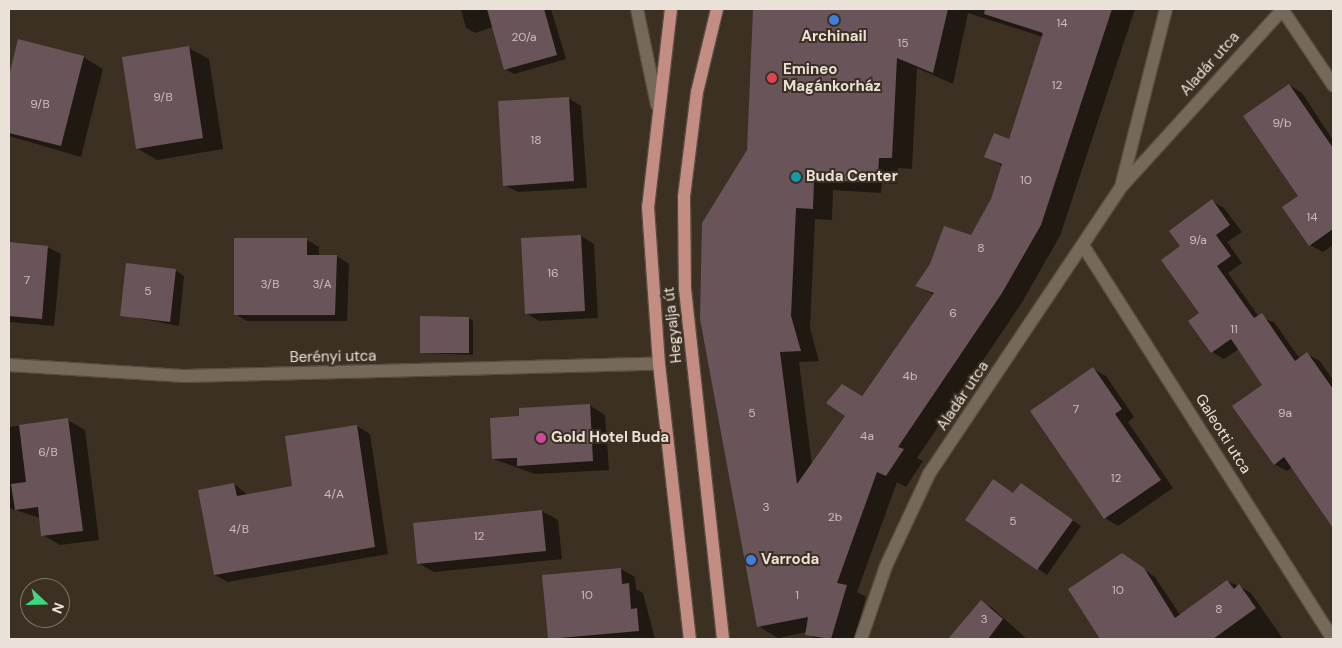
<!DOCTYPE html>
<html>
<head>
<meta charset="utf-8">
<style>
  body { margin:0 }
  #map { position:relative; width:1342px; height:648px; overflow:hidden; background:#3c3022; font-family:"DM Sans",sans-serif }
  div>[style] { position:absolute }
  .shadow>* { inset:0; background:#0007 }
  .building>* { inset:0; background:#69545a }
  .roads { filter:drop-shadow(1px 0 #574d40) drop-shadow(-1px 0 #574d40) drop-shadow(0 1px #574d40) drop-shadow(0 -1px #574d40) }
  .minor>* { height:12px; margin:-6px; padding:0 6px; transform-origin:6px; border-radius:6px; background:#776959 }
  .tertiary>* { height:12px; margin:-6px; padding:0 6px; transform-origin:6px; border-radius:6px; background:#776959 }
  .primary>* { height:12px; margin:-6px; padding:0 6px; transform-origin:6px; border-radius:6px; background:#c38d83 }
  .dots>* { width:14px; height:14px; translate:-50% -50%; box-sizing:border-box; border:2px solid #3c3022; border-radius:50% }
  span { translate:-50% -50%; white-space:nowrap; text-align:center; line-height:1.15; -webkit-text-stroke:4px #3c3022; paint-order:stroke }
  .number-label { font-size:12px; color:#cabeb9 }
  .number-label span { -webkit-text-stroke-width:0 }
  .poi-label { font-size:15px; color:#eae2d9; font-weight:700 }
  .left { translate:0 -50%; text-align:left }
  .street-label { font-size:15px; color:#eae2d9 }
  .frame { position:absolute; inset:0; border:10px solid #eae2d9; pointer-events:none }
  .north { position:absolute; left:20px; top:578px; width:50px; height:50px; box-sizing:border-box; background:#3c3022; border:1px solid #82776b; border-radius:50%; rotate:111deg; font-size:14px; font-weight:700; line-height:20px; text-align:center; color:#eae2d9 }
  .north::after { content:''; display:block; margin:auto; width:18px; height:22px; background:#3cd77e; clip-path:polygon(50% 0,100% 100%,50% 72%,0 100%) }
</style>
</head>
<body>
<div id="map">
  <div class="shadow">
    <div style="clip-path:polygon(461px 9px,551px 9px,566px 59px,514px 74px,505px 69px,493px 27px,475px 33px,466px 28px)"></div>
    <div style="clip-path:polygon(evenodd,755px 9px,1135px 9px,1060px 236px,1021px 304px,917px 458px,923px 461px,906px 487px,897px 482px,857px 592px,866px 597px,854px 639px,815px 639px,807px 632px,778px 638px,758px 626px,748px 151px,755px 9px,968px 13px,1043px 37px,1010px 140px,986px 156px,1002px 166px,993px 199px,971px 237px,917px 285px,934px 295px,812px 465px,799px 362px,819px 361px,810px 328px,815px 219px,832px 220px,833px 190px,881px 193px,882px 183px,897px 184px,898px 168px,912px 169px,917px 68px,953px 84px,968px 13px)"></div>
    <div style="clip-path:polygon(19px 41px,83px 57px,103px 69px,81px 157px,9px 136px,9px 81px)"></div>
    <div style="clip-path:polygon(189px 48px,209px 59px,223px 149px,157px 160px,137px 148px)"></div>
    <div style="clip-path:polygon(1289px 85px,1302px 93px,1333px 140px,1333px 245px,1323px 252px,1310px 245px,1300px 196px)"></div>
    <div style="clip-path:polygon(568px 98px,581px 106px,587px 188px,518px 192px,504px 185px)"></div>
    <div style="clip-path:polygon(1212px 201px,1224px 208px,1242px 232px,1227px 242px,1242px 263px,1228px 273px,1259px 317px,1274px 322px,1300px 359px,1307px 354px,1320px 361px,1333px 380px,1333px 525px,1292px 467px,1287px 471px,1274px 464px,1264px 385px,1239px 349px,1224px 359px,1212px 352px,1189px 321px,1201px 313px,1181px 247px)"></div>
    <div style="clip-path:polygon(581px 236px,594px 244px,598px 318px,539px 321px,526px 313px)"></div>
    <div style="clip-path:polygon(307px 240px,319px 247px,319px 256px,337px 256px,349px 264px,347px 321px,247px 321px,235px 314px)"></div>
    <div style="clip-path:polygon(9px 244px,47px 247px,61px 254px,54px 326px,9px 322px)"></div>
    <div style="clip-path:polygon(175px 270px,184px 276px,179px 326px,121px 315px)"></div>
    <div style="clip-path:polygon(469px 318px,473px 321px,473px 355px,421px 353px)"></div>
    <div style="clip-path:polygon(1093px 369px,1106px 376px,1134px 417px,1128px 422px,1173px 488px,1118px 526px,1105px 518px,1031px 412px)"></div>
    <div style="clip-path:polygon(589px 405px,605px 415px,609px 470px,535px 474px,493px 459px,520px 418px)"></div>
    <div style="clip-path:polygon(68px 420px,85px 430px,99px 540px,60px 545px,43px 535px,40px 518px,9px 508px,9px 427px)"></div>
    <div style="clip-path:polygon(357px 426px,370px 434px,388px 554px,228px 582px,215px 575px,234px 484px,248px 495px,294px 487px)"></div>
    <div style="clip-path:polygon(1030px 490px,1081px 526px,1047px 575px,966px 519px)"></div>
    <div style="clip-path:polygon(542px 511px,558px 520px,562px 559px,434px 572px,418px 563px)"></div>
    <div style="clip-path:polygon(1134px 562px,1155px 577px,1180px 615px,1227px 581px,1239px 586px,1251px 593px,1283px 639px,1145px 639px,1134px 624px,1108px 639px,1098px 633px)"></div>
    <div style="clip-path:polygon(621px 569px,635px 577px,636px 589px,643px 593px,655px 639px,550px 639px,544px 576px)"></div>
    <div style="clip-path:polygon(981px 602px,991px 607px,1027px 639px,949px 639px)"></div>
  </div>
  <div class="building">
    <div style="clip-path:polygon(487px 9px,544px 9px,557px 55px,504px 70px)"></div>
    <div style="clip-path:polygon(753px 9px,948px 9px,933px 73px,897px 58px,892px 158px,879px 158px,878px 173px,862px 172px,862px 182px,814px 180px,813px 209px,796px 208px,791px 316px,801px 351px,780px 352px,797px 484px,845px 416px,826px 403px,842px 384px,862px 396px,934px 293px,915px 286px,930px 264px,944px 226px,971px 235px,991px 199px,1002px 164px,984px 157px,994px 133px,1009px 139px,1043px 33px,984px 14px,985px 9px,1112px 9px,1041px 225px,1002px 293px,898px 447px,904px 449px,886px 476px,877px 472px,837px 583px,847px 585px,831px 639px,805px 635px,808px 617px,757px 627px,700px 319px,702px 223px,747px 150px)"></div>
    <div style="clip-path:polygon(18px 39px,84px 56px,61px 146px,9px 133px,9px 76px)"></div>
    <div style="clip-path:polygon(189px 46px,203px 138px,136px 149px,122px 57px)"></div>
    <div style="clip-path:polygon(1289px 84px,1333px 148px,1333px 229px,1309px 246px,1282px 207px,1298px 196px,1243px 116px)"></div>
    <div style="clip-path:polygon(569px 97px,574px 181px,503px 186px,498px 101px)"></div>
    <div style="clip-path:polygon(1212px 199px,1230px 225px,1216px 235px,1231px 256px,1217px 266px,1254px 318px,1262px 313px,1295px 361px,1307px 352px,1333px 389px,1333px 528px,1284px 457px,1274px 465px,1232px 406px,1262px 385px,1231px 339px,1211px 353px,1188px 321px,1199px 313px,1161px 260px,1180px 246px,1169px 231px)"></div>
    <div style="clip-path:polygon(581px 235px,585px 311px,525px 314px,521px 238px)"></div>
    <div style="clip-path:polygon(234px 238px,307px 238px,307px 255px,337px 255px,335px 315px,234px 315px)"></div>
    <div style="clip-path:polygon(9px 242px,48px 246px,42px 319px,9px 316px)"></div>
    <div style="clip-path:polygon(126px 263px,176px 269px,170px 322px,120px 316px)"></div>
    <div style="clip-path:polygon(420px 316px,469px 317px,469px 353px,420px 353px)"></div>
    <div style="clip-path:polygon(1093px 367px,1122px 409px,1115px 414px,1161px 480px,1104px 519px,1030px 411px)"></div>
    <div style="clip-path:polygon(590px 404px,593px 461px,517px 466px,517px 458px,492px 459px,490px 418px,519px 416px,519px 408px)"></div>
    <div style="clip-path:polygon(68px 418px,83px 531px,41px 536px,38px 507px,15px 510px,11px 484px,26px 482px,19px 425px)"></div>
    <div style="clip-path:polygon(357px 425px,375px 547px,214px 575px,198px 490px,234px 483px,237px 496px,292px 486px,285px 436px)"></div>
    <div style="clip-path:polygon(993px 479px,1013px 493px,1021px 483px,1073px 520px,1037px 570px,965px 520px)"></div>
    <div style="clip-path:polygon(542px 510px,546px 551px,417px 564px,413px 523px)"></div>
    <div style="clip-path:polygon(1122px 553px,1144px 568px,1175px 618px,1227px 580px,1234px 589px,1239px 584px,1256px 608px,1213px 639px,1100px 639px,1068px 589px)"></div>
    <div style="clip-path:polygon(621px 568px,622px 584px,629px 583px,631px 609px,637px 608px,639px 631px,548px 639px,542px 575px)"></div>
    <div style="clip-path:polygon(981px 600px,1003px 619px,988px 639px,948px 639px)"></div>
  </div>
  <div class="roads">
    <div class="minor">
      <div style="left:1282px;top:9px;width:92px;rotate:56.1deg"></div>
      <div style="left:1122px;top:183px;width:179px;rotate:-75.8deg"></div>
      <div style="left:1084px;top:247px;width:464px;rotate:57.6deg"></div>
      <div style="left:9px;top:365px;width:177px;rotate:3.6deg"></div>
      <div style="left:186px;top:376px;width:473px;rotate:-1.5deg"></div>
      <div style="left:861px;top:639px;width:77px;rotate:-71.1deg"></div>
      <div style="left:886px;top:566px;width:102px;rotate:-64.9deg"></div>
      <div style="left:929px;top:474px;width:347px;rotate:-56.2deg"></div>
      <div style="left:1122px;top:186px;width:239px;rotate:-47.7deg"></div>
    </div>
    <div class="tertiary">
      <div style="left:637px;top:9px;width:98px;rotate:78.2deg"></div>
    </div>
    <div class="primary">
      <div style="left:671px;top:9px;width:199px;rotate:96.6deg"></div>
      <div style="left:648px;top:207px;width:157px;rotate:86deg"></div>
      <div style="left:659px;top:364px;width:277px;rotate:83.6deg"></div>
      <div style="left:717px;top:9px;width:85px;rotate:103.5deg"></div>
      <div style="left:697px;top:92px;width:106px;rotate:97.1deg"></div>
      <div style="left:684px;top:197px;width:92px;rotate:89.4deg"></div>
      <div style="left:685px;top:289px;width:352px;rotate:83.8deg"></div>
    </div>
  </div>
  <div class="dots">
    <div style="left:834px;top:20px;background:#3f7fe0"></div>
    <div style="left:772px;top:78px;background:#e0444e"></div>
    <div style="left:796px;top:177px;background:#0f9aa8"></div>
    <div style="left:541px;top:438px;background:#d1479c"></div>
    <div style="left:751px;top:560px;background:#3f7fe0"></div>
  </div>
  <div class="number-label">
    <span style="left:1062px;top:24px">14</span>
    <span style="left:524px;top:38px">20/a</span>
    <span style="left:903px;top:44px">15</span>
    <span style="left:1057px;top:86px">12</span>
    <span style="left:163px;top:98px">9/B</span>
    <span style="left:40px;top:105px">9/B</span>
    <span style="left:1282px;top:124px">9/b</span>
    <span style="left:536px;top:141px">18</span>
    <span style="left:1026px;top:181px">10</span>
    <span style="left:1312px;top:218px">14</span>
    <span style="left:1198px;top:241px">9/a</span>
    <span style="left:981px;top:249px">8</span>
    <span style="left:553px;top:274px">16</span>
    <span style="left:27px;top:281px">7</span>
    <span style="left:270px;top:285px">3/B</span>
    <span style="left:322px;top:285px">3/A</span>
    <span style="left:148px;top:292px">5</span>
    <span style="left:953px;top:314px">6</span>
    <span style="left:1234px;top:330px">11</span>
    <span style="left:910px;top:377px">4b</span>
    <span style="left:1076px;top:410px">7</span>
    <span style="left:752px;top:414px">5</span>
    <span style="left:1285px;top:414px">9a</span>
    <span style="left:867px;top:437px">4a</span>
    <span style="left:48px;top:453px">6/B</span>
    <span style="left:1116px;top:479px">12</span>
    <span style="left:334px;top:495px">4/A</span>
    <span style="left:766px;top:508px">3</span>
    <span style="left:835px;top:518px">2b</span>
    <span style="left:1013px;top:522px">5</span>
    <span style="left:239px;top:530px">4/B</span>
    <span style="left:479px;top:537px">12</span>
    <span style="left:1118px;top:591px">10</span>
    <span style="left:587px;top:596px">10</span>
    <span style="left:797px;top:596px">1</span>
    <span style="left:1219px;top:610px">8</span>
    <span style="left:984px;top:620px">3</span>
  </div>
  <div class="poi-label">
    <span style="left:834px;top:37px">Archinail</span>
    <span class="left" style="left:783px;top:78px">Emineo<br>Magánkorház</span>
    <span class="left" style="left:806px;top:177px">Buda Center</span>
    <span class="left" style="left:551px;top:438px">Gold Hotel Buda</span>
    <span class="left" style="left:761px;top:560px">Varroda</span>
  </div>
  <div class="street-label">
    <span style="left:1210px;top:64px;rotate:-48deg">Aladár utca</span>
    <span style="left:673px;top:325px;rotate:-96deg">Hegyalja út</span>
    <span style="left:333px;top:357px;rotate:-1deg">Berényi utca</span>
    <span style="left:963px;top:396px;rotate:-56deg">Aladár utca</span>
    <span style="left:1223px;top:434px;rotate:58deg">Galeotti utca</span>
  </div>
  <div class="frame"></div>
  <div class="north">N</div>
</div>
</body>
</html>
